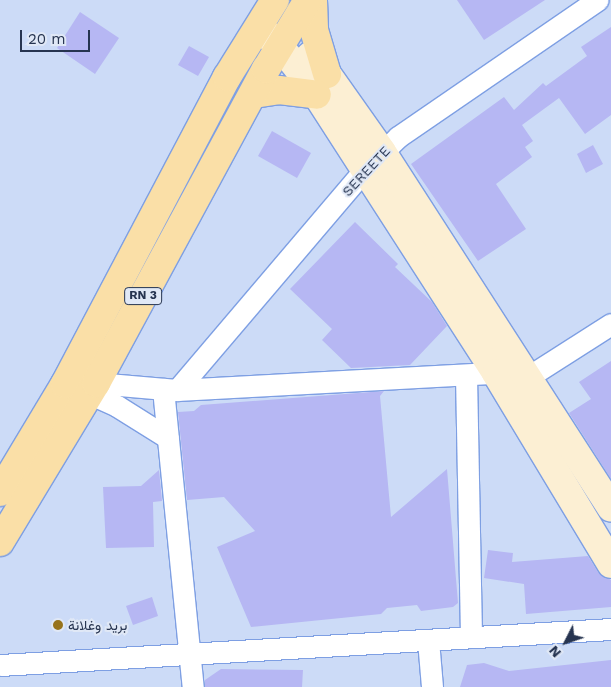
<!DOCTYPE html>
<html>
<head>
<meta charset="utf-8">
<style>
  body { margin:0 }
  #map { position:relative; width:611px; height:687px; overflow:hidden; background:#ccdbf7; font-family:"Work Sans",Vazirmatn,sans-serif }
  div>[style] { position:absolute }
  .building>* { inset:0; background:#b6b7f3 }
  .roads { filter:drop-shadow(1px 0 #7e9fe3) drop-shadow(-1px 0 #7e9fe3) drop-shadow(0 1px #7e9fe3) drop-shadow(0 -1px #7e9fe3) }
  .minor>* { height:21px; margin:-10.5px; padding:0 10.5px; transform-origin:10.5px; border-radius:10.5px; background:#fff }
  .secondary>* { height:28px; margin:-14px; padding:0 14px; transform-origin:14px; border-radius:14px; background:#fcefd3 }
  .primary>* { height:28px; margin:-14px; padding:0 14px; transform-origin:14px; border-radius:14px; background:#fadfa7 }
  .dots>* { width:14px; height:14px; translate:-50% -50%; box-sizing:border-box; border:2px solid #e0e8f6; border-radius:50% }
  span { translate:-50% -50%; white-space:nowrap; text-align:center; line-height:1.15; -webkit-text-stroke:4px #e0e8f6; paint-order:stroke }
  .shield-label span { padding:1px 4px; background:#e0e8f6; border:1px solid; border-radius:4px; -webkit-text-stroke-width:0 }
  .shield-label { font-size:12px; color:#263450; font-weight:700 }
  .street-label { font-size:14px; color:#263450 }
  .poi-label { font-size:14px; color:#263450 }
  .left { translate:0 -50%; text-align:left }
  .north { position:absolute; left:541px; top:617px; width:50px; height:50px; -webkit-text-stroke:4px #e0e8f6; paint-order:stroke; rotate:229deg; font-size:14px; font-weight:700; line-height:20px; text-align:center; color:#263450 }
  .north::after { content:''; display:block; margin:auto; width:18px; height:22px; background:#263450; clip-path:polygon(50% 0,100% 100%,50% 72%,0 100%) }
  .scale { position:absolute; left:20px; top:30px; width:70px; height:22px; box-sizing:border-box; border:2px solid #263450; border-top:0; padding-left:6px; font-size:15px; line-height:18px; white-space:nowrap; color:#263450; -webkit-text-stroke:4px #e0e8f6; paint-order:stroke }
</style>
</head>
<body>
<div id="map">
  <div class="building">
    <div style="clip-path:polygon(457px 0,545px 0,484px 40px)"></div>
    <div style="clip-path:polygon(80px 12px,119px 38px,95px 74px,57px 48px)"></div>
    <div style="clip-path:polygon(611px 27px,611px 115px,585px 134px,559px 98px,522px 125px,533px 141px,525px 147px,532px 157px,496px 184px,526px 229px,478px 261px,411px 164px,504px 97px,514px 110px,543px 83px,546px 86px,587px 56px,581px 47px)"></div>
    <div style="clip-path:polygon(189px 46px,209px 57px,198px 76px,178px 65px)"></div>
    <div style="clip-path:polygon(272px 131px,311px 153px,297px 178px,258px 156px)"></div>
    <div style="clip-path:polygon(593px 145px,603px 164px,586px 173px,577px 154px)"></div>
    <div style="clip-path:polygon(355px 222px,398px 264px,395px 267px,432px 302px,447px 326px,410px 365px,351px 368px,322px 340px,332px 329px,290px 289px)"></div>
    <div style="clip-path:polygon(611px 361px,611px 479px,569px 413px,591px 399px,579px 382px)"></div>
    <div style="clip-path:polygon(384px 391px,380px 396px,391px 517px,447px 469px,458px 603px,453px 607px,421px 611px,417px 605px,387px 608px,381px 614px,251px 627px,217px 547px,255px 531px,224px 497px,187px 500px,178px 412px,194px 411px,201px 405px)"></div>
    <div style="clip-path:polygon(159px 470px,162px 501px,153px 502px,154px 547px,106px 548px,103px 487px,141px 486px)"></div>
    <div style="clip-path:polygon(488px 550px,513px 553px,512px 562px,588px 556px,598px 572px,611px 580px,611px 607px,526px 614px,524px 584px,484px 578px)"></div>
    <div style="clip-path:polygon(152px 597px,158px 616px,133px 625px,126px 606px)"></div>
    <div style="clip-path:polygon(611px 660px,611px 687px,460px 687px,467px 665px,484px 663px,509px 671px)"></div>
    <div style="clip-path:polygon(221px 669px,303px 670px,302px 687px,205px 687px,205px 680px)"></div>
  </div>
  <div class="roads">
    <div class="minor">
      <div style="left:466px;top:375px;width:262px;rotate:88.9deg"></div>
      <div style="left:528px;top:377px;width:98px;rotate:-32.6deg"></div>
      <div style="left:96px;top:383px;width:81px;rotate:4.9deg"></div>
      <div style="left:177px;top:390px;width:319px;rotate:-3.1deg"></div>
      <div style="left:77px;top:388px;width:44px;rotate:24.2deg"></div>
      <div style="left:117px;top:406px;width:60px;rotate:32.1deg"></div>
      <div style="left:163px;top:389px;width:300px;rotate:84.3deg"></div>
      <div style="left:177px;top:390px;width:289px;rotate:-49.6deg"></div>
      <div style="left:364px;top:170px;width:47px;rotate:-44.1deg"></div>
      <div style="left:398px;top:137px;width:242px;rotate:-34.5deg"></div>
      <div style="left:428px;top:640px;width:47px;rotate:85.1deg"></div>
      <div style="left:0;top:665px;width:612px;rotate:-3.37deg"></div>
    </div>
    <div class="secondary">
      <div style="left:264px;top:31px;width:44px;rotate:46.8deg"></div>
      <div style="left:294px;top:63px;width:39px;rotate:54deg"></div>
      <div style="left:317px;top:95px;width:331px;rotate:57.2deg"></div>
      <div style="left:496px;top:373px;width:223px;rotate:58.9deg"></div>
      <div style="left:310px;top:56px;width:25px;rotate:47deg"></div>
      <div style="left:327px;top:74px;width:95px;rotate:54.8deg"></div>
      <div style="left:382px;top:152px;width:423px;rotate:57.2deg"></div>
    </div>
    <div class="primary">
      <div style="left:313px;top:0;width:30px;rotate:88deg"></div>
      <div style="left:314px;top:30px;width:46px;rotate:73.5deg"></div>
      <div style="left:254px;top:94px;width:25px;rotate:-9deg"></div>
      <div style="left:279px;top:90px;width:38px;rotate:7deg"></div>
      <div style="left:0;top:492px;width:126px;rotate:-59deg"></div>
      <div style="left:65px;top:384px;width:347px;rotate:-62.2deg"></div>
      <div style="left:227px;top:77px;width:91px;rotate:-58.1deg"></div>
      <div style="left:0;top:542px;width:186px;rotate:-58.9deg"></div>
      <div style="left:96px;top:383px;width:357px;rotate:-61.6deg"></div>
      <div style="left:266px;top:69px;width:81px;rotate:-58.7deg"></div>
    </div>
  </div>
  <div class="dots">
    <div style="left:58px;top:625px;background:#97731c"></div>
  </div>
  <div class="shield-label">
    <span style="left:143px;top:296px">RN 3</span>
  </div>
  <div class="street-label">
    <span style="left:366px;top:171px;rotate:-47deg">SEREETE</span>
  </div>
  <div class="poi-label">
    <span class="left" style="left:68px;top:625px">بريد وغلانة</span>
  </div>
  <div class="north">N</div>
  <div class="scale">20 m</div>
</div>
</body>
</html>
